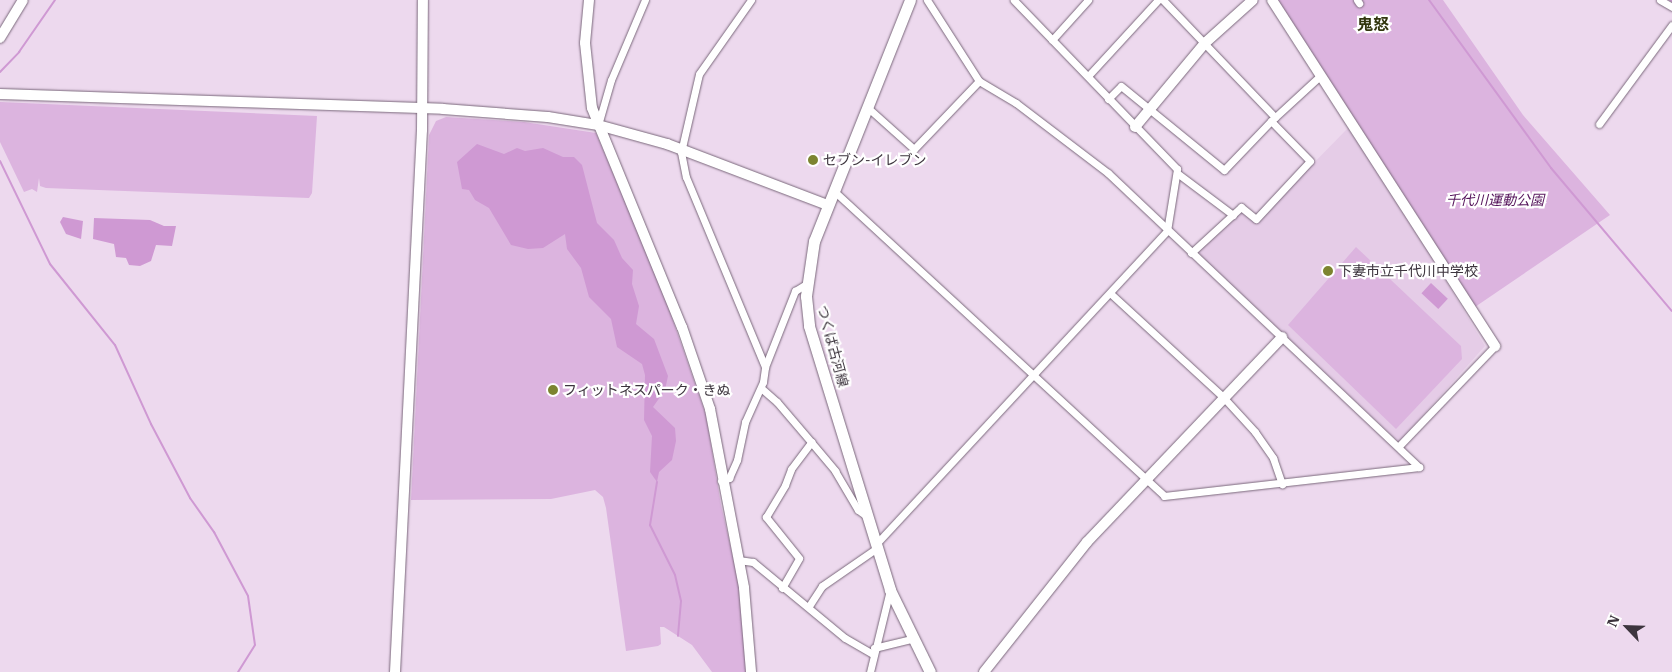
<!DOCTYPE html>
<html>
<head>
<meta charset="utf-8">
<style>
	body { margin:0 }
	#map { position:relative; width:1672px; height:672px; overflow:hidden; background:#edd9ee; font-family:"IBM Plex Serif","Noto Sans JP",serif }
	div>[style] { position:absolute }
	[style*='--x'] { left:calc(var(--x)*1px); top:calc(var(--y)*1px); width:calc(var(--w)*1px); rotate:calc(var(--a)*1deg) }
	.built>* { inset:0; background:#e5cce7 }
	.green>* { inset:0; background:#dcb4df }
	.water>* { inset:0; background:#cf99d3; transform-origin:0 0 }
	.stream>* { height:2px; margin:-1px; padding:0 1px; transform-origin:1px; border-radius:1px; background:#cf99d3 }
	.roads { filter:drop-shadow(0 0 1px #7a687b) drop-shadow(0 0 1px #7a687b) }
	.street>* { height:7px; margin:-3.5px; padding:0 3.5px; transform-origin:3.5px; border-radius:3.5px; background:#fff }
	.secondary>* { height:10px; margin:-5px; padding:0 5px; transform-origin:5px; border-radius:5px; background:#fff }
	.primary>* { height:11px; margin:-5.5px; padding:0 5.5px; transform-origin:5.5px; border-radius:5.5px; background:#fff }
	.dots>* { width:14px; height:14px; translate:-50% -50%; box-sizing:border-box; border:2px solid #fff; border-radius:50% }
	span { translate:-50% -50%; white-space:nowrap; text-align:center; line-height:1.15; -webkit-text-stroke:4.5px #fff; paint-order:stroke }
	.poi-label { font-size:14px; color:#3d353e }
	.left { translate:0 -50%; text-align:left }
	.park-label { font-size:14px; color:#55145b; font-style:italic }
	.street-label { font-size:14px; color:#3d353e }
	.quarter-label { font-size:16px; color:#32360e; font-weight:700 }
	.north { position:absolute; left:1602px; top:602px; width:50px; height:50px; -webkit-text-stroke:4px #fff; paint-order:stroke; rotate:294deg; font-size:14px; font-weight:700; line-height:20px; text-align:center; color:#3d353e }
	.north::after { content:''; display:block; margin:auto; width:18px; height:22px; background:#3d353e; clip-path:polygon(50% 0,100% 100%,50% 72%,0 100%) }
</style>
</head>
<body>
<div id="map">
	<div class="built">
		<div style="clip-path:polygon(1348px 128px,1410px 221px,1485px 346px,1399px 442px,1199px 256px,1199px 251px,1242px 210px,1256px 222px)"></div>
	</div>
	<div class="green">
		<div style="clip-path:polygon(1272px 0,1443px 0,1523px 115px,1610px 215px,1472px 309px)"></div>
		<div style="clip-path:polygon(0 102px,317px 116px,312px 193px,309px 198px,46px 188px,40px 186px,39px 178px,37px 192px,32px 189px,24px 192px,0 142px)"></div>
		<div style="clip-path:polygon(446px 117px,524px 122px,596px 133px,662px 289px,706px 415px,721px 505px,741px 592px,747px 672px,712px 672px,692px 645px,664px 627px,660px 627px,661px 644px,658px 646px,626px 651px,606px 508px,603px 497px,595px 490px,551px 499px,411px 500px,429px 135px,436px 121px)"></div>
		<div style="clip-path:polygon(1356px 247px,1461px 346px,1462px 359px,1396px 429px,1288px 325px)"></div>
	</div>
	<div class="water">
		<div style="clip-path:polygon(477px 144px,504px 154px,517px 148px,525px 151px,543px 148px,563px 157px,574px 157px,582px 165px,597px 223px,614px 240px,622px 258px,633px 270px,632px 284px,639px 306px,636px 324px,654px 339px,668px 376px,665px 390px,653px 407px,675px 428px,676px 441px,672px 460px,659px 472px,657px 482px,650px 472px,652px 436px,644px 420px,645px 375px,642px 364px,617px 347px,611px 319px,589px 297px,581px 268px,567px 249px,565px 234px,543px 248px,528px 249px,511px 245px,489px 208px,475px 200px,469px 190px,462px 189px,457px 162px)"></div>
		<div style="clip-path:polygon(63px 217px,83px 221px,81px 239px,66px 234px,60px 222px)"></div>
		<div style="clip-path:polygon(94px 218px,150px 220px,164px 226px,176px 226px,172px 246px,156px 245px,151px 261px,140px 266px,129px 265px,126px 258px,116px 257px,114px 244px,93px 239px)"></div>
		<div style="left:1431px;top:283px;width:23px;height:14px;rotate:43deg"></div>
	</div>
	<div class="stream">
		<div style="--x:1429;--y:0;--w:208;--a:54"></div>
		<div style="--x:1551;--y:168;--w:187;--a:49.8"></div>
		<div style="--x:1670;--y:0;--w:2;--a:27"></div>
		<div style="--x:0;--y:72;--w:28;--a:-46"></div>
		<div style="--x:19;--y:52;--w:63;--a:-55.3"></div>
		<div style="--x:0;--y:161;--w:114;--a:64.1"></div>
		<div style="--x:50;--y:264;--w:104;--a:51.3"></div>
		<div style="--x:115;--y:345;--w:87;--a:65.5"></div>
		<div style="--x:151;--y:424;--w:84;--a:62.2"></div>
		<div style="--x:190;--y:498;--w:42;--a:54.8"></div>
		<div style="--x:214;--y:532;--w:72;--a:62"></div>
		<div style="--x:248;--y:596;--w:49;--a:81.9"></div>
		<div style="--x:255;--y:645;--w:32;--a:122"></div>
		<div style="--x:657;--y:482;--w:44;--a:99.2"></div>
		<div style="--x:650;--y:525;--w:56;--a:63.4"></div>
		<div style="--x:675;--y:575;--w:27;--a:77"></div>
		<div style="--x:681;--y:601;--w:35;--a:95"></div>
	</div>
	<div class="roads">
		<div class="street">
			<div style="--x:751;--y:0;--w:90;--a:125.1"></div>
			<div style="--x:699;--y:74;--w:80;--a:103"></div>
			<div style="--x:681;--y:152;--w:25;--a:79"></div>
			<div style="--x:686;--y:177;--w:206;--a:67.4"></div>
			<div style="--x:927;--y:0;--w:96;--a:57.3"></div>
			<div style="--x:979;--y:81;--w:43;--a:30.7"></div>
			<div style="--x:1016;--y:103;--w:116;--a:37.3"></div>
			<div style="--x:1108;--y:173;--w:428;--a:43.4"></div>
			<div style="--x:1163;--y:0;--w:162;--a:46.3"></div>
			<div style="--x:1357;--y:0;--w:4;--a:56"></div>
			<div style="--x:1660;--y:0;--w:14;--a:30"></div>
			<div style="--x:1052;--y:40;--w:54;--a:-48"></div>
			<div style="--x:1089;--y:75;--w:102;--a:-47.4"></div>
			<div style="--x:1108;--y:99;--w:18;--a:-45"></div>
			<div style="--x:1121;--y:86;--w:133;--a:39.2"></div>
			<div style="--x:1224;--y:170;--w:68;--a:-46.2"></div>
			<div style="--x:867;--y:107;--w:63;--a:41.8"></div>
			<div style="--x:914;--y:149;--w:94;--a:-46.3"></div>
			<div style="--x:1599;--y:124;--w:123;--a:-53.6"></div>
			<div style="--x:598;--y:125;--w:47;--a:-73.9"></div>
			<div style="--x:611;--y:80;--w:87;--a:-67"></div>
			<div style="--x:1177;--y:173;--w:70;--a:36.9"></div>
			<div style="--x:834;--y:191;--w:449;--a:42.7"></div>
			<div style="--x:1164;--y:496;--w:257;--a:-6.5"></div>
			<div style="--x:1191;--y:253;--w:68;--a:-42.6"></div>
			<div style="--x:1241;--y:207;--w:19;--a:39"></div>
			<div style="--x:1256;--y:219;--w:79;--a:-47"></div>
			<div style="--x:1310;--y:161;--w:56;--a:-134.3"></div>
			<div style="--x:1271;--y:121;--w:67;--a:-42.6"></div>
			<div style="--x:1110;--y:293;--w:155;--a:42.6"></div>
			<div style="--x:1224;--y:398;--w:46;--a:47.6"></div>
			<div style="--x:1255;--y:432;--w:32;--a:55"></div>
			<div style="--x:1273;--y:458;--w:28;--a:71"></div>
			<div style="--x:761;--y:388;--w:21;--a:41"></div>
			<div style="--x:777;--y:402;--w:52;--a:49.6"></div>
			<div style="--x:811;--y:442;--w:38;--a:50"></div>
			<div style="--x:835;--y:471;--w:45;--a:59.5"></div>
			<div style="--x:858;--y:510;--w:12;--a:35"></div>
			<div style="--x:1399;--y:446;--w:139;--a:-46.2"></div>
			<div style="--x:721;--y:481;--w:9;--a:-21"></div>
			<div style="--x:729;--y:478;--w:20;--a:-66"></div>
			<div style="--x:737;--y:460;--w:39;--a:-78"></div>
			<div style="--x:745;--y:422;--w:44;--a:-65.8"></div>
			<div style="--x:763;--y:382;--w:15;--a:-82"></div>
			<div style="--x:765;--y:367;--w:82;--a:-68.5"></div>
			<div style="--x:795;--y:291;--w:13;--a:-32"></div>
			<div style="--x:876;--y:544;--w:427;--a:-47.1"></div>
			<div style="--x:1167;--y:231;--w:63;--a:-80.8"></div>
			<div style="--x:1177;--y:169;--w:235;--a:-134"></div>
			<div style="--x:738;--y:560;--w:15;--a:8"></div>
			<div style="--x:753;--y:562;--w:119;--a:39.6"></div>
			<div style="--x:845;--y:638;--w:32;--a:30"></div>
			<div style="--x:782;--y:588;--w:34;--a:-60"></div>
			<div style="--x:799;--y:558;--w:53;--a:-128.8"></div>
			<div style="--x:766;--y:517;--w:37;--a:-59"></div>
			<div style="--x:785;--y:485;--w:17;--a:-69"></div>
			<div style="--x:791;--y:469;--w:34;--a:-53"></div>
			<div style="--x:809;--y:606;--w:24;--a:-57"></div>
			<div style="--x:822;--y:586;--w:67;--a:-34.6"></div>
			<div style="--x:874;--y:648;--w:42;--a:-13.7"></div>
			<div style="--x:870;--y:672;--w:84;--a:-76.3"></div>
		</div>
		<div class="secondary">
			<div style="--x:589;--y:0;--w:43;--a:95.3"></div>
			<div style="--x:585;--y:43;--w:65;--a:83.9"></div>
			<div style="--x:592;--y:108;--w:237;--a:67.7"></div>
			<div style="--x:682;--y:327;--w:87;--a:71.1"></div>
			<div style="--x:710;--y:409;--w:182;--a:79.2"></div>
			<div style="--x:744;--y:588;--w:84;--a:85.2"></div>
			<div style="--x:1272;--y:0;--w:412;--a:57.2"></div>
			<div style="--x:0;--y:38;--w:44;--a:-58.8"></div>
			<div style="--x:0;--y:94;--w:443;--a:1.9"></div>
			<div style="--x:443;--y:109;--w:105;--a:4.4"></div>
			<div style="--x:548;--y:117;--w:51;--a:9.1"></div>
			<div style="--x:598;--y:125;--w:72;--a:15.4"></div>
			<div style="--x:667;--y:144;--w:172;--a:20.8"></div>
			<div style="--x:1135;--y:127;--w:109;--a:-50.2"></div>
			<div style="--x:1205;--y:43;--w:64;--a:-41.9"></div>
			<div style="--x:395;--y:672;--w:543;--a:-87.15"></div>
			<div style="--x:422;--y:130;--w:130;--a:-89.6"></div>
			<div style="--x:984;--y:672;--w:166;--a:-51.6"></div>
			<div style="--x:1087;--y:542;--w:283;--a:-46.4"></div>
		</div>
		<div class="primary">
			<div style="--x:910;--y:0;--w:259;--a:111.7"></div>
			<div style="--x:814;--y:241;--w:56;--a:98.3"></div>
			<div style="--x:806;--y:296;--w:30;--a:84"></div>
			<div style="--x:809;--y:326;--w:276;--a:72.9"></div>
			<div style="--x:890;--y:590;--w:91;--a:64"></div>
		</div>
	</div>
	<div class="dots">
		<div style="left:813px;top:160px;background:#7c8430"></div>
		<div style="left:1328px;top:271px;background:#7c8430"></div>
		<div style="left:553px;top:390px;background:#7c8430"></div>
	</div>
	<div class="poi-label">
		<span class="left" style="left:823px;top:160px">セブン-イレブン</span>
		<span class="left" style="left:1338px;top:271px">下妻市立千代川中学校</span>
		<span class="left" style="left:563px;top:390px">フィットネスパーク・きぬ</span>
	</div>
	<div class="park-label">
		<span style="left:1495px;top:200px">千代川運動公園</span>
	</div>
	<div class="street-label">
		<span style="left:833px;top:346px;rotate:75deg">つくば古河線</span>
	</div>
	<div class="quarter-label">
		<span style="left:1373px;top:24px">鬼怒</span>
	</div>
	<div class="north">N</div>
</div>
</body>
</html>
